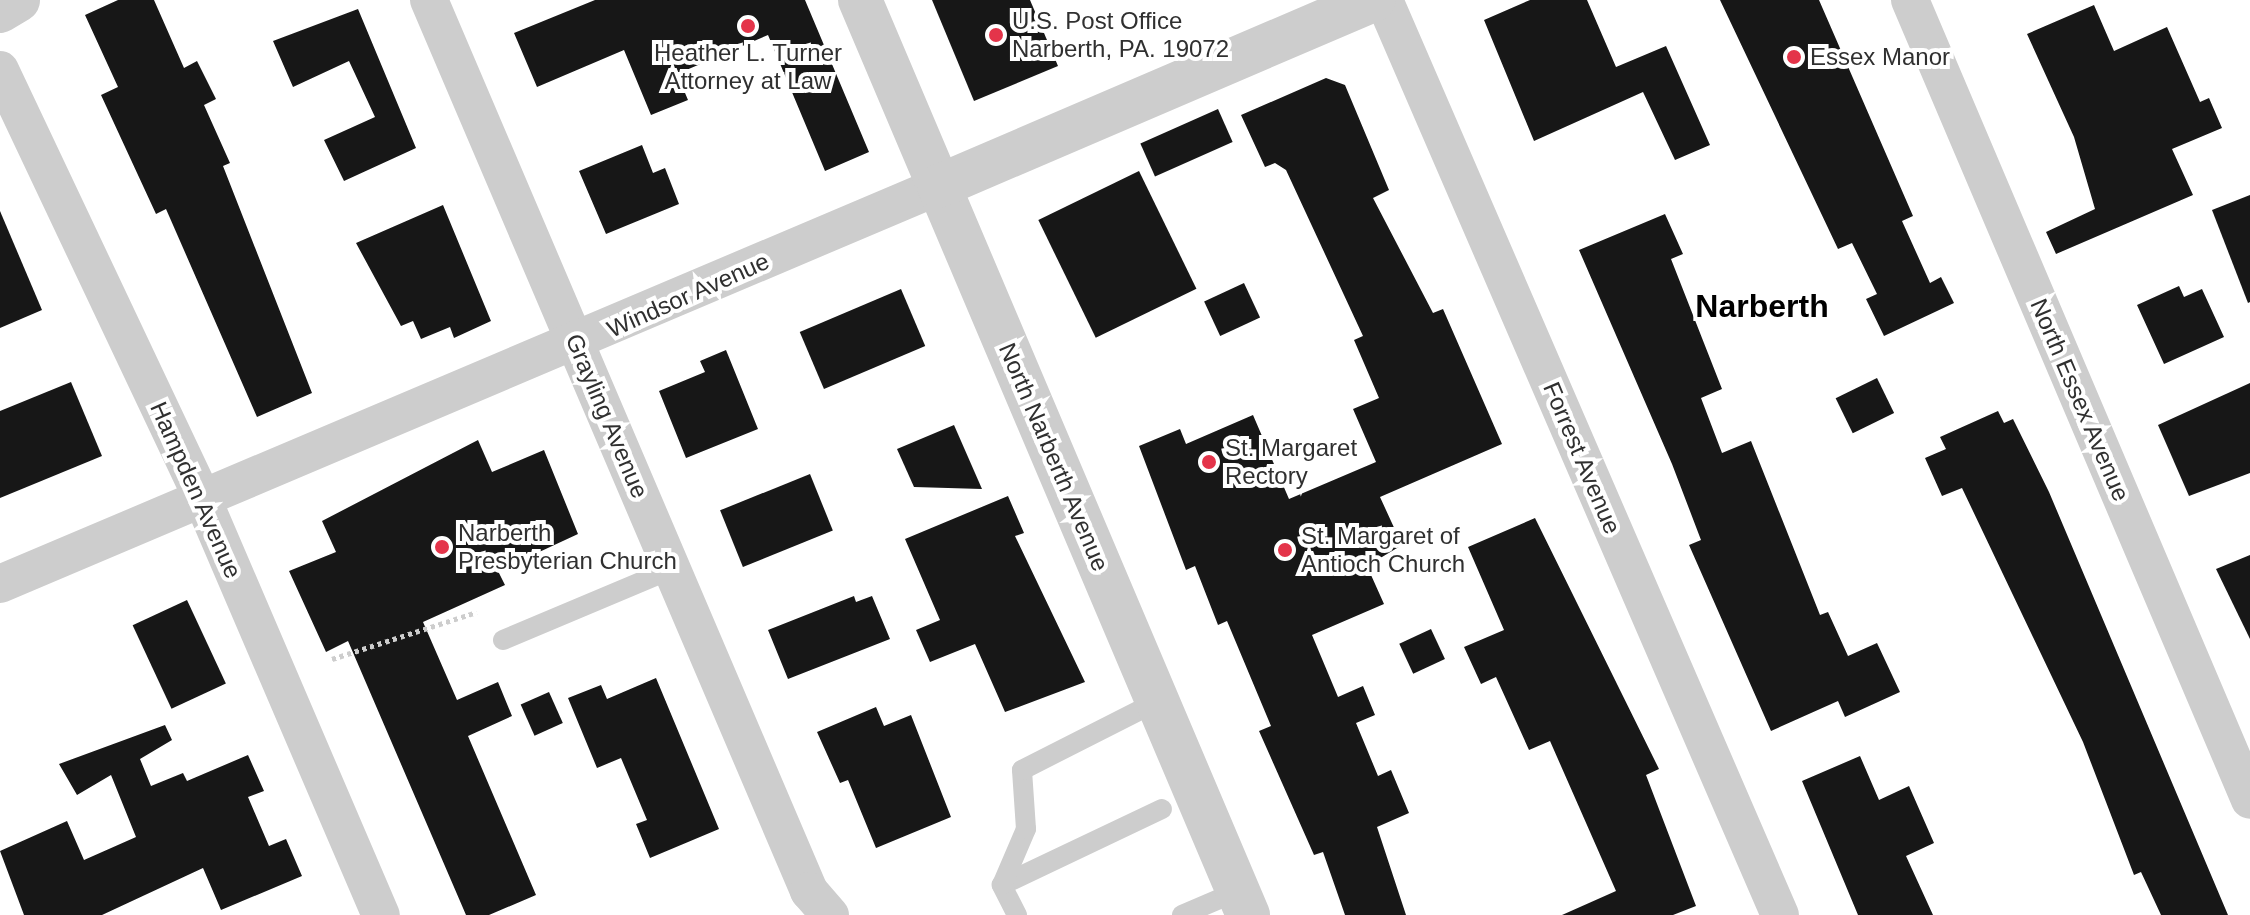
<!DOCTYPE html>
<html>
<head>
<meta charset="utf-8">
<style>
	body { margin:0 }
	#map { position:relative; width:2250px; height:915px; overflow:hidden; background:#fff; font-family:Arial,sans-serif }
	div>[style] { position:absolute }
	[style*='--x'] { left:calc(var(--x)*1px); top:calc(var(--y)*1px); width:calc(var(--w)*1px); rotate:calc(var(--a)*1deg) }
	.building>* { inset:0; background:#171717; transform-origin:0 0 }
	.path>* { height:5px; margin-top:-2.5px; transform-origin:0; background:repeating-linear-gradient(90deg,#cdcdcd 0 4px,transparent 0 8px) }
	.service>* { height:20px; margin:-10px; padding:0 10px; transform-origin:10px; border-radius:10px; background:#cdcdcd }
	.minor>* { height:38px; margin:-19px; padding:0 19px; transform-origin:19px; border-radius:19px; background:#cdcdcd }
	.tertiary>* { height:44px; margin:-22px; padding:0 22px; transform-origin:22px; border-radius:22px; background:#cdcdcd }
	.dots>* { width:22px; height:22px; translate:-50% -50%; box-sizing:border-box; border:4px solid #fff; border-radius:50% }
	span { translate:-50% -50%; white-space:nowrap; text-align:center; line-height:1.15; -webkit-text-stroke:8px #fff; paint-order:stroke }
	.poi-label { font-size:24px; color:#303030 }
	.left { translate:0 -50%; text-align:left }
	.street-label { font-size:24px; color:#303030 }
	.district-label { font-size:32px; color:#000; font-weight:700 }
</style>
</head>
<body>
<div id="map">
	<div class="building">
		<div style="clip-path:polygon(118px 0,154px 0,184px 68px,197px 61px,216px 99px,204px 105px,230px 163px,223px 166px,312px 393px,257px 417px,166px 209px,156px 214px,101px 95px,118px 87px,85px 15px)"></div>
		<div style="clip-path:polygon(595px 0,805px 0,869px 152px,825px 171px,768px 35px,677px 74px,688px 100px,651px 115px,624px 50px,537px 87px,514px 33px)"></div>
		<div style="clip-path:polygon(932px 0,1030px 0,1058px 66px,974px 101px)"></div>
		<div style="clip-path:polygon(1530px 0,1587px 0,1616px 67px,1666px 46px,1710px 145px,1675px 160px,1643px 92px,1534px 141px,1484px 20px)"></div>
		<div style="clip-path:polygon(1720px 0,1819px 0,1913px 216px,1902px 221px,1930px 283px,1941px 277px,1954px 303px,1884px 336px,1866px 299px,1877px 294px,1852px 243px,1838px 249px)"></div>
		<div style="clip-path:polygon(2094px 5px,2114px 51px,2167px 27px,2200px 102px,2209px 98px,2222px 128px,2172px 149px,2193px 195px,2056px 254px,2046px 232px,2095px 209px,2074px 137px,2027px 34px)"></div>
		<div style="clip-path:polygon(358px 9px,416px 148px,344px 181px,324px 140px,375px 117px,349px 61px,293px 87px,273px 41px)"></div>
		<div style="clip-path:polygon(1326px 78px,1345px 85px,1389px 190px,1373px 198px,1433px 313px,1443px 309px,1502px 444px,1380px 497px,1402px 545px,1367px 566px,1384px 604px,1312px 635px,1338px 697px,1363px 686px,1375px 715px,1356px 723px,1378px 776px,1391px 770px,1409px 813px,1377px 827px,1406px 915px,1345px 915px,1323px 852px,1314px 855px,1259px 731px,1271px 726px,1227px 621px,1218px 625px,1195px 566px,1186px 570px,1139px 446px,1180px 429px,1186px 444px,1253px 415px,1289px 499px,1376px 462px,1353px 409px,1379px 398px,1354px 340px,1363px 336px,1286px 170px,1275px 163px,1265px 167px,1241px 115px)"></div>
		<div style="left:1218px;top:109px;width:36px;height:85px;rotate:66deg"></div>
		<div style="clip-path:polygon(642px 145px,653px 173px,665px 168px,679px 204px,606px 234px,579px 171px)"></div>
		<div style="left:1139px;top:171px;width:131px;height:112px;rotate:64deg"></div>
		<div style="clip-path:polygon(2250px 195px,2250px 302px,2248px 303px,2212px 210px)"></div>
		<div style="clip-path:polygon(443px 205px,491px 321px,454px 338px,450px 327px,421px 339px,413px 321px,401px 326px,356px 243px)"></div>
		<div style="clip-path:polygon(0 211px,42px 310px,0 328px)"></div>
		<div style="clip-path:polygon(1665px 214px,1683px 254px,1671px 259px,1722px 389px,1701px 398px,1722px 453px,1751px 441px,1820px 615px,1828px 612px,1848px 656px,1877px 643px,1900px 692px,1845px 717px,1838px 701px,1771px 731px,1689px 545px,1701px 540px,1672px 464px,1579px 250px)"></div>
		<div style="left:1244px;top:283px;width:38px;height:44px;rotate:65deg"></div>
		<div style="clip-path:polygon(2179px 286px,2184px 297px,2202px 289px,2224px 337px,2164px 364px,2137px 305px)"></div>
		<div style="left:901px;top:289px;width:62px;height:110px;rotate:67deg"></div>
		<div style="clip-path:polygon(726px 350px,758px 429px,686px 458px,659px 391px,705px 372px,700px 361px)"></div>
		<div style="left:1877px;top:378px;width:39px;height:46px;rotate:64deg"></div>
		<div style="clip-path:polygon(71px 382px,102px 456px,0 498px,0 411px)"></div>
		<div style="clip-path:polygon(2250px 383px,2250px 473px,2189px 496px,2158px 425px)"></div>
		<div style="clip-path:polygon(1998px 411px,2004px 423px,2013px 419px,2049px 492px,2228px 915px,2161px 915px,2141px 872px,2134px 875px,2083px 742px,1962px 488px,1942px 496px,1925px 458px,1946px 449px,1940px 437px)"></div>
		<div style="clip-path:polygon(954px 425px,982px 489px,914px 487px,897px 449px)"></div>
		<div style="clip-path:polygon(478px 440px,492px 472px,544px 450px,578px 534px,498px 571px,505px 585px,423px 622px,457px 700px,498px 682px,512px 716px,468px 736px,536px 895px,489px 915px,466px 915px,348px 641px,326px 652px,289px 571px,336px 552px,322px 521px)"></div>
		<div style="left:810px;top:474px;width:61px;height:97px;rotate:68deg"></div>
		<div style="clip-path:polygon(1008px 496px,1024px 533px,1015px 536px,1085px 682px,1005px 712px,975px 644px,930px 662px,916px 630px,940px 620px,905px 539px)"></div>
		<div style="clip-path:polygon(1535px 518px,1659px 769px,1646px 775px,1696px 906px,1673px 915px,1562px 915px,1616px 891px,1550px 741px,1529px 750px,1496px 677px,1481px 684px,1464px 647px,1504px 630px,1468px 547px)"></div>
		<div style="clip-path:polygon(2250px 555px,2250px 639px,2216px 569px)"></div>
		<div style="clip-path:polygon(854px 596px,856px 602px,872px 596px,890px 639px,788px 679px,768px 630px)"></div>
		<div style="left:187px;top:600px;width:92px;height:60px;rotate:65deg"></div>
		<div style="left:1431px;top:629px;width:33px;height:35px;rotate:65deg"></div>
		<div style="clip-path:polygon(656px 678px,719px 829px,650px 858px,636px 824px,647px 820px,621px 758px,597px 768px,568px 698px,601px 685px,607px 699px)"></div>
		<div style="left:549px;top:692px;width:34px;height:31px;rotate:66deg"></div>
		<div style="clip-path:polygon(876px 707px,884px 726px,911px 715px,951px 817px,876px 848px,848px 780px,840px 783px,817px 732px)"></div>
		<div style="clip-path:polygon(165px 725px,172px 740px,140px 759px,151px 786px,183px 773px,187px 781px,248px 755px,264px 791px,248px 797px,269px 846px,286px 839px,302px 876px,221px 910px,203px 868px,102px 915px,24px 915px,0 851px,67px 821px,84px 860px,136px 837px,111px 775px,77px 795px,59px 764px)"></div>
		<div style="clip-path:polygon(1860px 756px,1879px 800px,1909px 786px,1934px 843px,1906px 856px,1933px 915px,1858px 915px,1802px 781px)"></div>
	</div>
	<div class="path">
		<div style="--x:332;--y:659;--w:152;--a:-18"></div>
	</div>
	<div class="service">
		<div style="--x:503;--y:640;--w:183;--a:-22.8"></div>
		<div style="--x:1002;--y:885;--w:177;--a:-25.4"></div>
		<div style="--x:1017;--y:915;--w:34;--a:-117"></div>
		<div style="--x:1002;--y:885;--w:61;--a:-66.8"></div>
		<div style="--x:1026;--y:829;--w:59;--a:-93.9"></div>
		<div style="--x:1022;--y:770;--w:153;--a:-26.9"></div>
		<div style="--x:1182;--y:915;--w:61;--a:-23.2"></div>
	</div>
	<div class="minor">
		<div style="--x:429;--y:0;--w:969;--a:66.9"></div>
		<div style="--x:809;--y:891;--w:32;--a:49"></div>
		<div style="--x:1384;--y:0;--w:997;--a:66.6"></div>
		<div style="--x:1910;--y:0;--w:869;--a:66.97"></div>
		<div style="--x:0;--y:70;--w:473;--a:64.7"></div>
		<div style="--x:202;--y:498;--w:454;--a:66.8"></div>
		<div style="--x:0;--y:584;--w:1020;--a:-22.97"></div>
	</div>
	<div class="tertiary">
		<div style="--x:860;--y:0;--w:994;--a:67.02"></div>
		<div style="--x:0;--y:11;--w:21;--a:-31"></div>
		<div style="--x:939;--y:186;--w:473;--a:-23.2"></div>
	</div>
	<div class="dots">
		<div style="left:748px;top:26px;background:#e4344a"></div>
		<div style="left:996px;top:35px;background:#e4344a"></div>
		<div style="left:1794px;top:57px;background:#e4344a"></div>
		<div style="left:1209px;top:462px;background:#e4344a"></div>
		<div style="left:442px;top:547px;background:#e4344a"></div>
		<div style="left:1285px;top:550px;background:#e4344a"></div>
	</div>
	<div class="poi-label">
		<span class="left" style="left:1012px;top:35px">U.S. Post Office<br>Narberth, PA. 19072</span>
		<span style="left:748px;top:67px">Heather L. Turner<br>Attorney at Law</span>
		<span class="left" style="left:1810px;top:57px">Essex Manor</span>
		<span class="left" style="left:1225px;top:462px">St. Margaret<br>Rectory</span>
		<span class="left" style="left:458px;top:547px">Narberth<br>Presbyterian Church</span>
		<span class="left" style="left:1301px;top:550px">St. Margaret of<br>Antioch Church</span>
	</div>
	<div class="street-label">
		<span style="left:688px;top:295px;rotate:-24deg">Windsor Avenue</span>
		<span style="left:2080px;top:400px;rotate:67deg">North Essex Avenue</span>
		<span style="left:607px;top:416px;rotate:67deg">Grayling Avenue</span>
		<span style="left:1054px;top:457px;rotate:67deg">North Narberth Avenue</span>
		<span style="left:1582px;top:458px;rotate:67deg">Forrest Avenue</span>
		<span style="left:196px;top:490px;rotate:66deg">Hampden Avenue</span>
	</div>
	<div class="district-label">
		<span style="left:1762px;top:306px">Narberth</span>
	</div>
</div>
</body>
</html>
